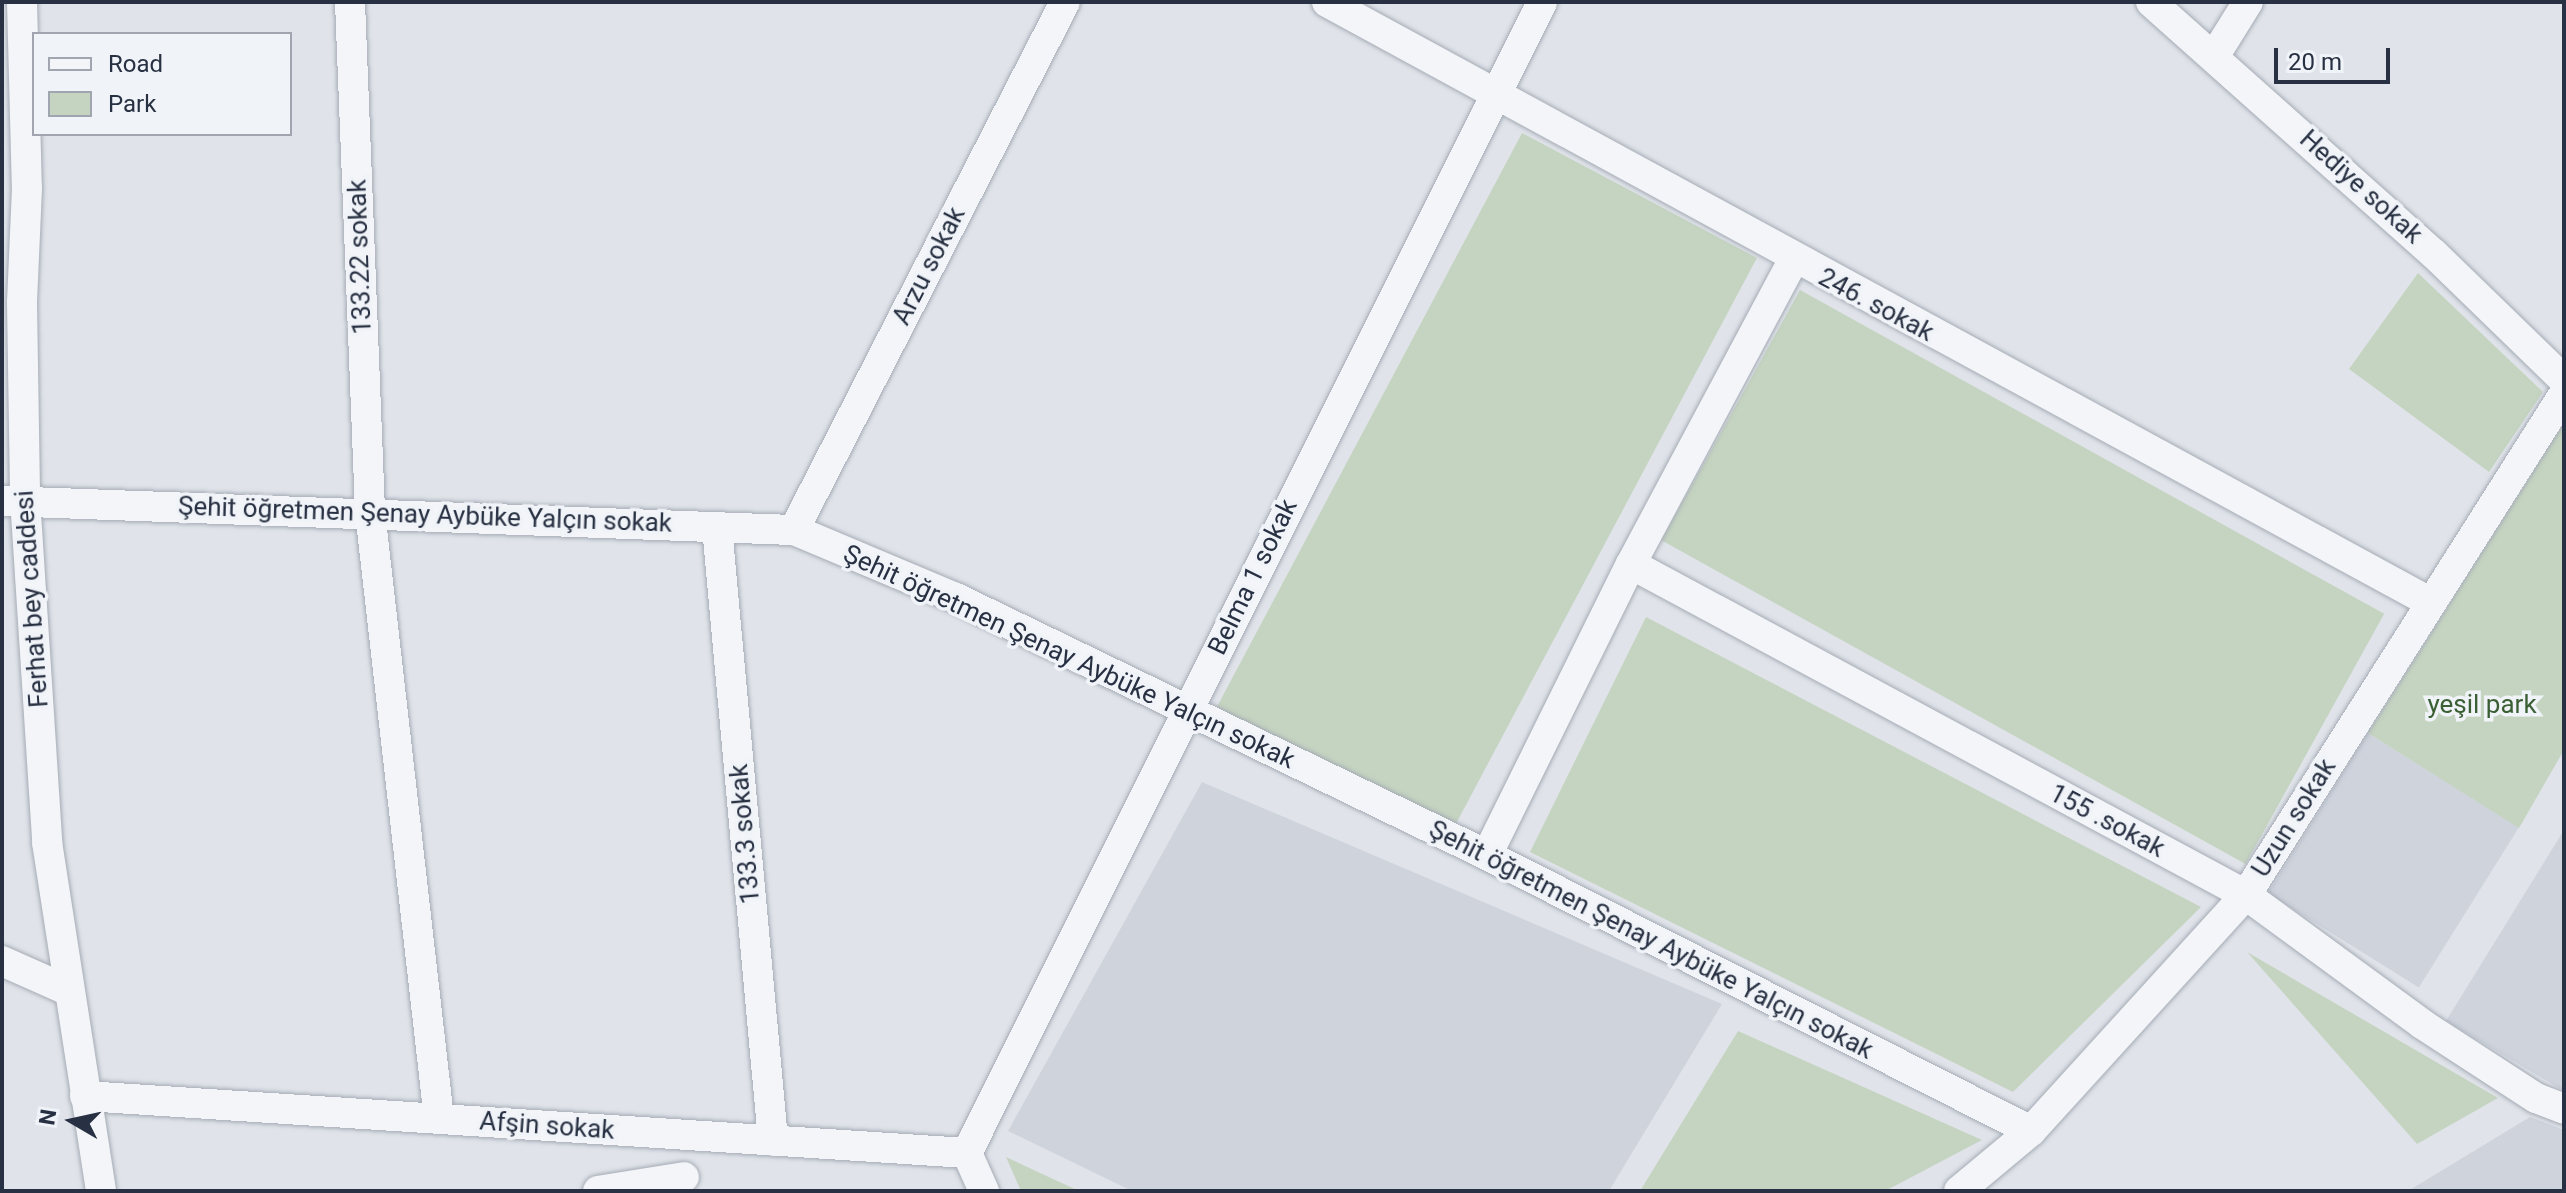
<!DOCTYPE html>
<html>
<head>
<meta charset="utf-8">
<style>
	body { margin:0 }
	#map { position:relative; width:2566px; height:1193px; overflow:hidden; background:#e0e4ea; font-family:Roboto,sans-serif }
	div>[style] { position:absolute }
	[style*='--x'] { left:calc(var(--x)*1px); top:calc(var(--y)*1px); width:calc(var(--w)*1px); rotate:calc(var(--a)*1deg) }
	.built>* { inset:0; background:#ced3dc; transform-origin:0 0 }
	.green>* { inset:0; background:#c5d4c1; transform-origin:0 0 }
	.roads { filter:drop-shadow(0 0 2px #a5abb5) drop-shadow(0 0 2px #a5abb5) }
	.minor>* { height:30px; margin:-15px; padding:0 15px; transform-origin:15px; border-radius:15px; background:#f3f5f8 }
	span { translate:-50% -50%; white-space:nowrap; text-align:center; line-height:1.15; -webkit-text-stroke:7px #f0f3f7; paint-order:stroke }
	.street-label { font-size:26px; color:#283143 }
	.park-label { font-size:26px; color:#3b5f34 }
	.frame { position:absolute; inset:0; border:4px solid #283143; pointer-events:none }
	.legend { position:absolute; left:32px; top:32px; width:260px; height:104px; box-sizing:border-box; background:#f0f3f7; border:2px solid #a0a5af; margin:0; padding:10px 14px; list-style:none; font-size:24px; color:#283143 }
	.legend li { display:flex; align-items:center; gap:16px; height:40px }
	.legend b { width:40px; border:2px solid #a0a5af }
	.north { position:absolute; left:32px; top:1081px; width:80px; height:80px; -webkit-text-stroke:6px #f0f3f7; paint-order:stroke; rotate:279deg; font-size:22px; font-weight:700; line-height:32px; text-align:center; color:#283143 }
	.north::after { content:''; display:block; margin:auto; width:28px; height:36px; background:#283143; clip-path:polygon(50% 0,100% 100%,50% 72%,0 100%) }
	.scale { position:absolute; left:2274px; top:48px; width:116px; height:36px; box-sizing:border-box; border:4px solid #283143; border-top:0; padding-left:10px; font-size:24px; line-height:28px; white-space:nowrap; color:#283143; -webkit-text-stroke:6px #f0f3f7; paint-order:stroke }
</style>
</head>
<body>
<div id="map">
	<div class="built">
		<div style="left:2368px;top:733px;width:178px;height:189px;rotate:32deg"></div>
		<div style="clip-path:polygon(1202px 782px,1722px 1004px,1609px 1191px,1132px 1191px,1008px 1131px)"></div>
		<div style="clip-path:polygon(2564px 830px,2564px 1091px,2446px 1021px)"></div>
		<div style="clip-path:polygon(2530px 1117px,2564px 1130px,2564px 1191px,2408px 1191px)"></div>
	</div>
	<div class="green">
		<div style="left:1522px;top:133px;width:266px;height:650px;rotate:28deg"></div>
		<div style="clip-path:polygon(2418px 273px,2543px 392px,2489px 472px,2349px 369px)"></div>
		<div style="left:1800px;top:290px;width:668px;height:286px;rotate:29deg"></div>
		<div style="clip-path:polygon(2564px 423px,2564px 750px,2519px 828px,2368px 733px)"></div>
		<div style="clip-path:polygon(1646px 617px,2201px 907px,2013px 1092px,1530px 852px)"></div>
		<div style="clip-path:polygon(2247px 952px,2498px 1098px,2417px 1144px)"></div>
		<div style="clip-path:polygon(1738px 1031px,1982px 1140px,1885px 1191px,1640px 1191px)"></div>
		<div style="clip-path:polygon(1006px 1157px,1079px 1191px,1021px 1191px)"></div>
	</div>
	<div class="roads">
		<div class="minor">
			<div style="--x:22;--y:2;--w:186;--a:88.5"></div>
			<div style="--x:27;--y:188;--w:114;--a:92.5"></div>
			<div style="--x:22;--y:302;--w:196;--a:89.1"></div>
			<div style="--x:25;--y:498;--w:345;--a:86.3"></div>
			<div style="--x:47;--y:842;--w:353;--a:81.2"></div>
			<div style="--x:350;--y:2;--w:510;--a:87.75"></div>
			<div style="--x:370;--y:512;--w:611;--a:83.51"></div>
			<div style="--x:1327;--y:2;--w:1253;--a:28.55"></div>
			<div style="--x:2151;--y:2;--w:379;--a:41.7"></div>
			<div style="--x:2434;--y:254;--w:181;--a:44.1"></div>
			<div style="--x:2215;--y:55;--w:62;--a:-58.1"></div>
			<div style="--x:2;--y:501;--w:793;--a:2.1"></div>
			<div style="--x:794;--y:530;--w:176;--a:22.8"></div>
			<div style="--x:956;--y:598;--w:590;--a:25.83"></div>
			<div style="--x:1487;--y:855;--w:610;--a:26.9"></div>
			<div style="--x:717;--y:527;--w:616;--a:84.78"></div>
			<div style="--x:794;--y:530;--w:593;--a:-62.83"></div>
			<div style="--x:1631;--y:564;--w:698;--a:28.29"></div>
			<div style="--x:2246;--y:895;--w:218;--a:36.2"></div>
			<div style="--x:2422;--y:1024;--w:136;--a:33"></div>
			<div style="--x:2536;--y:1098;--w:30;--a:21"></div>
			<div style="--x:1487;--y:855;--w:325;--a:-63.7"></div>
			<div style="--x:1631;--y:564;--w:344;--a:-61.9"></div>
			<div style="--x:2;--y:961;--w:71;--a:24"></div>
			<div style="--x:85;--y:1096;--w:884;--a:3.7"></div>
			<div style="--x:967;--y:1153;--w:42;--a:65.9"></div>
			<div style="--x:967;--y:1153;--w:1287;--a:-63.45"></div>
			<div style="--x:598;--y:1191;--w:87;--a:-9.2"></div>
			<div style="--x:1959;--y:1191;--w:94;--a:-39.8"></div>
			<div style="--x:2031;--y:1131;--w:319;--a:-47.7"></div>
			<div style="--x:2246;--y:895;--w:593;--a:-57.6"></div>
		</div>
	</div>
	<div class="street-label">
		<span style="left:2361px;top:187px;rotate:42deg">Hediye sokak</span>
		<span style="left:360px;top:257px;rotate:-92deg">133.22 sokak</span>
		<span style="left:929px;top:266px;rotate:-63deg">Arzu sokak</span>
		<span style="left:1876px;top:305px;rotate:28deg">246. sokak</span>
		<span style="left:425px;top:515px;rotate:2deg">Şehit öğretmen Şenay Aybüke Yalçın sokak</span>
		<span style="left:1253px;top:577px;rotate:-64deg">Belma 1 sokak</span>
		<span style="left:32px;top:599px;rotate:-94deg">Ferhat bey caddesi</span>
		<span style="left:1069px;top:657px;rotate:25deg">Şehit öğretmen Şenay Aybüke Yalçın sokak</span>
		<span style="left:2294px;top:818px;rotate:-58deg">Uzun sokak</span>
		<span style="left:2107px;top:821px;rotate:28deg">155 .sokak</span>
		<span style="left:745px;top:834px;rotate:-95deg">133.3 sokak</span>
		<span style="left:1651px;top:940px;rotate:27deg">Şehit öğretmen Şenay Aybüke Yalçın sokak</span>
		<span style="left:547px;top:1126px;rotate:4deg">Afşin sokak</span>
	</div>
	<div class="park-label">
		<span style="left:2482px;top:705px">yeşil park</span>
	</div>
	<div class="frame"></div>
	<ul class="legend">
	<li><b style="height:10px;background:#f3f5f8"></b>Road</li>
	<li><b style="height:22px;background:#c5d4c1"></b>Park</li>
	</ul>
	<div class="north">N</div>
	<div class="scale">20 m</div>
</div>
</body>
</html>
